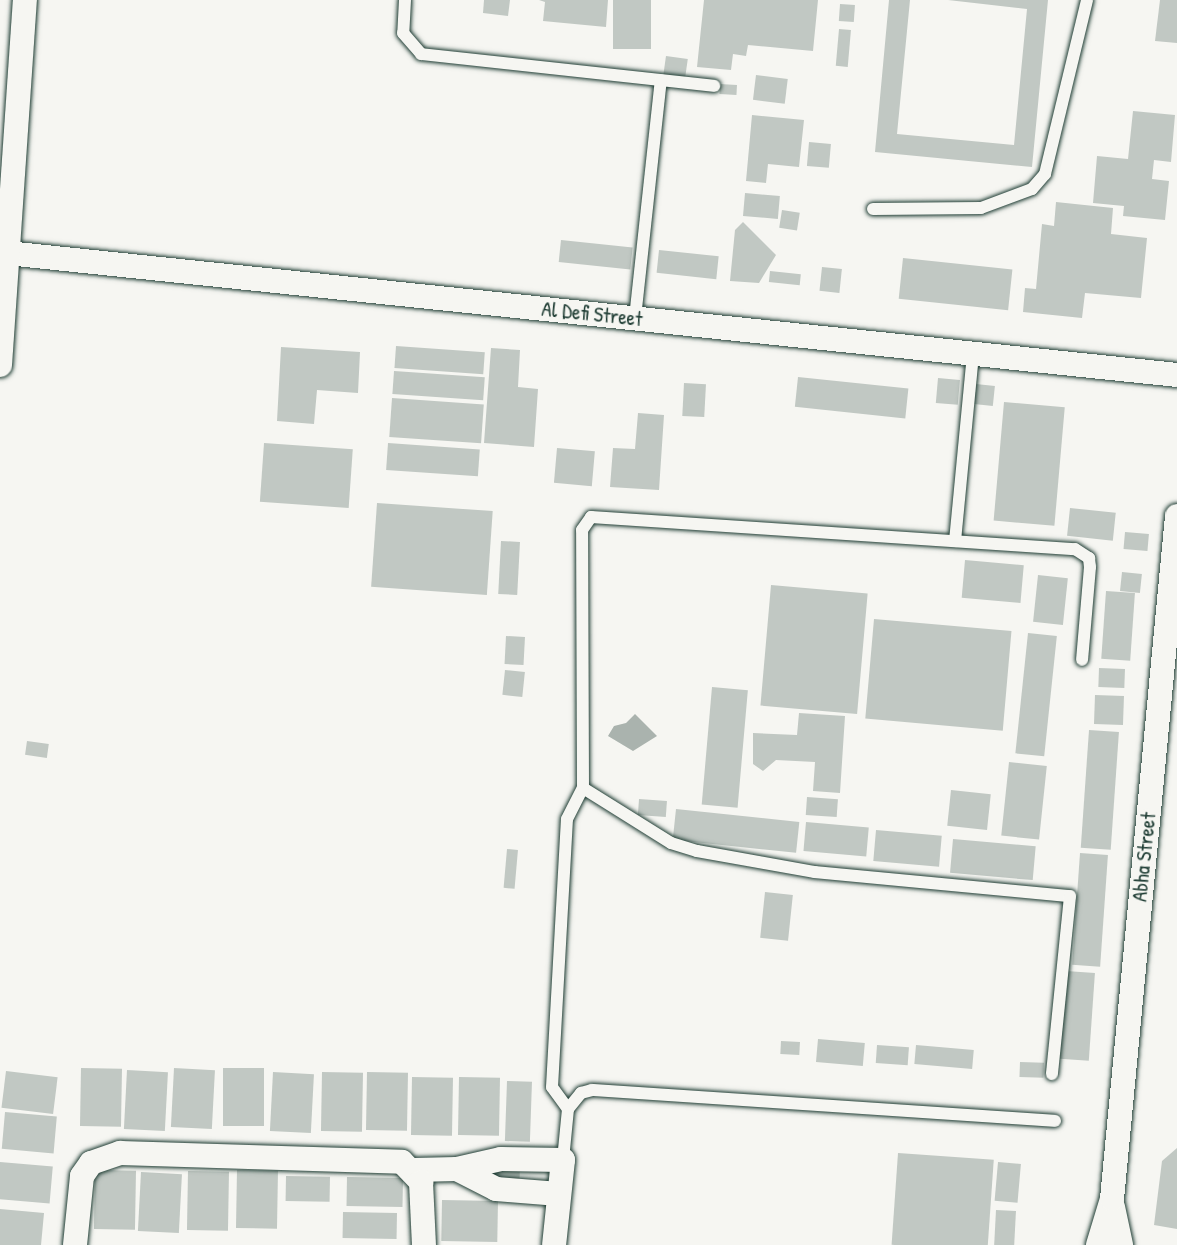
<!DOCTYPE html>
<html>
<head>
<meta charset="utf-8">
<style>
	body { margin:0 }
	#map { position:relative; width:1177px; height:1245px; overflow:hidden; background:#f6f6f2; font-family:"Patrick Hand",sans-serif }
	div>[style] { position:absolute }
	[style*='--x'] { left:calc(var(--x)*1px); top:calc(var(--y)*1px); width:calc(var(--w)*1px); rotate:calc(var(--a)*1deg) }
	.water>* { inset:0; background:#aab3ae }
	.building>* { inset:0; background:#c1c8c3; transform-origin:0 0 }
	.roads { filter:drop-shadow(0 0 2px #1f3d34) drop-shadow(0 0 2px #1f3d34) }
	.service>* { height:12px; margin:-6px; padding:0 6px; transform-origin:6px; border-radius:6px; background:#f6f6f2 }
	.minor>* { height:24px; margin:-12px; padding:0 12px; transform-origin:12px; border-radius:12px; background:#f6f6f2 }
	span { translate:-50% -50%; white-space:nowrap; text-align:center; line-height:1.15; -webkit-text-stroke:5px #f6f6f2; paint-order:stroke }
	.street-label { font-size:21px; color:#1f3d34 }
</style>
</head>
<body>
<div id="map">
	<div class="water">
		<div style="clip-path:polygon(635px 714px,657px 736px,633px 751px,608px 736px,614px 726px,626px 723px)"></div>
	</div>
	<div class="building">
		<div style="clip-path:polygon(484px 0,510px 0,508px 16px,483px 13px)"></div>
		<div style="clip-path:polygon(539px 0,608px 0,606px 27px,543px 21px,545px 2px)"></div>
		<div style="left:613px;top:0;width:38px;height:49px"></div>
		<div style="clip-path:polygon(704px 0,818px 0,813px 51px,748px 45px,746px 56px,733px 54px,731px 70px,697px 67px)"></div>
		<div style="clip-path:polygon(889px 0,910px 0,897px 134px,1014px 145px,1027px 9px,948px 0,1048px 0,1032px 167px,875px 152px)"></div>
		<div style="clip-path:polygon(1160px 0,1177px 0,1177px 43px,1155px 41px)"></div>
		<div style="left:840px;top:4px;width:15px;height:17px;rotate:4deg"></div>
		<div style="left:839px;top:29px;width:12px;height:37px;rotate:5deg"></div>
		<div style="left:666px;top:56px;width:22px;height:20px;rotate:8deg"></div>
		<div style="left:756px;top:75px;width:32px;height:25px;rotate:7deg"></div>
		<div style="left:720px;top:84px;width:17px;height:10px;rotate:3deg"></div>
		<div style="clip-path:polygon(1133px 111px,1175px 115px,1171px 162px,1154px 160px,1152px 179px,1169px 181px,1165px 220px,1123px 216px,1124px 206px,1093px 203px,1097px 156px,1128px 159px)"></div>
		<div style="clip-path:polygon(752px 115px,804px 120px,799px 167px,768px 164px,766px 183px,746px 181px)"></div>
		<div style="left:809px;top:142px;width:22px;height:24px;rotate:5deg"></div>
		<div style="left:745px;top:193px;width:35px;height:23px;rotate:5deg"></div>
		<div style="clip-path:polygon(1056px 202px,1113px 208px,1111px 234px,1147px 238px,1141px 298px,1085px 293px,1082px 318px,1023px 312px,1025px 288px,1036px 289px,1042px 224px,1054px 226px)"></div>
		<div style="left:782px;top:210px;width:18px;height:18px;rotate:9deg"></div>
		<div style="clip-path:polygon(743px 222px,776px 255px,759px 283px,730px 281px,735px 230px)"></div>
		<div style="left:561px;top:240px;width:72px;height:22px;rotate:6deg"></div>
		<div style="left:659px;top:250px;width:60px;height:23px;rotate:6deg"></div>
		<div style="left:903px;top:258px;width:110px;height:41px;rotate:6deg"></div>
		<div style="left:822px;top:267px;width:20px;height:24px;rotate:6deg"></div>
		<div style="left:770px;top:271px;width:31px;height:11px;rotate:6deg"></div>
		<div style="left:396px;top:346px;width:89px;height:22px;rotate:4deg"></div>
		<div style="clip-path:polygon(281px 347px,360px 352px,358px 393px,317px 390px,314px 424px,277px 421px)"></div>
		<div style="clip-path:polygon(491px 348px,520px 350px,518px 387px,538px 389px,534px 447px,484px 443px)"></div>
		<div style="left:394px;top:371px;width:91px;height:23px;rotate:4deg"></div>
		<div style="left:798px;top:377px;width:111px;height:30px;rotate:6deg"></div>
		<div style="left:938px;top:378px;width:22px;height:25px;rotate:5deg"></div>
		<div style="left:684px;top:383px;width:22px;height:33px;rotate:3deg"></div>
		<div style="left:976px;top:384px;width:19px;height:20px;rotate:6deg"></div>
		<div style="left:392px;top:398px;width:92px;height:39px;rotate:4deg"></div>
		<div style="left:1004px;top:402px;width:61px;height:119px;rotate:5deg"></div>
		<div style="clip-path:polygon(638px 413px,664px 415px,659px 490px,610px 487px,613px 448px,635px 449px)"></div>
		<div style="left:264px;top:443px;width:89px;height:59px;rotate:4deg"></div>
		<div style="left:388px;top:443px;width:92px;height:27px;rotate:4deg"></div>
		<div style="left:557px;top:448px;width:38px;height:35px;rotate:5deg"></div>
		<div style="left:377px;top:503px;width:116px;height:84px;rotate:4deg"></div>
		<div style="left:1070px;top:508px;width:46px;height:28px;rotate:6deg"></div>
		<div style="left:1125px;top:532px;width:24px;height:17px;rotate:5deg"></div>
		<div style="left:501px;top:541px;width:19px;height:53px;rotate:3deg"></div>
		<div style="left:965px;top:560px;width:59px;height:38px;rotate:5deg"></div>
		<div style="left:1122px;top:572px;width:20px;height:19px;rotate:6deg"></div>
		<div style="left:1038px;top:575px;width:30px;height:47px;rotate:6deg"></div>
		<div style="left:771px;top:585px;width:97px;height:121px;rotate:5deg"></div>
		<div style="left:1106px;top:591px;width:29px;height:68px;rotate:4deg"></div>
		<div style="left:874px;top:619px;width:138px;height:100px;rotate:5deg"></div>
		<div style="left:1028px;top:633px;width:29px;height:121px;rotate:6deg"></div>
		<div style="left:506px;top:636px;width:19px;height:28px;rotate:3deg"></div>
		<div style="left:1099px;top:668px;width:26px;height:19px;rotate:2deg"></div>
		<div style="left:505px;top:670px;width:20px;height:25px;rotate:6deg"></div>
		<div style="left:712px;top:687px;width:36px;height:118px;rotate:5deg"></div>
		<div style="left:1095px;top:695px;width:29px;height:29px;rotate:2deg"></div>
		<div style="clip-path:polygon(799px 713px,845px 716px,840px 793px,813px 791px,815px 762px,776px 760px,763px 771px,753px 764px,753px 733px,797px 735px)"></div>
		<div style="left:1089px;top:730px;width:30px;height:118px;rotate:4deg"></div>
		<div style="left:27px;top:741px;width:22px;height:14px;rotate:8deg"></div>
		<div style="left:1009px;top:762px;width:38px;height:74px;rotate:6deg"></div>
		<div style="left:951px;top:790px;width:40px;height:36px;rotate:6deg"></div>
		<div style="left:807px;top:797px;width:31px;height:18px;rotate:4deg"></div>
		<div style="left:639px;top:799px;width:28px;height:16px;rotate:4deg"></div>
		<div style="left:676px;top:809px;width:124px;height:31px;rotate:6deg"></div>
		<div style="left:806px;top:822px;width:63px;height:29px;rotate:5deg"></div>
		<div style="left:876px;top:830px;width:66px;height:31px;rotate:5deg"></div>
		<div style="left:953px;top:839px;width:83px;height:34px;rotate:5deg"></div>
		<div style="left:507px;top:849px;width:11px;height:39px;rotate:5deg"></div>
		<div style="left:1080px;top:853px;width:28px;height:112px;rotate:4deg"></div>
		<div style="left:765px;top:892px;width:28px;height:46px;rotate:6deg"></div>
		<div style="left:1066px;top:971px;width:29px;height:88px;rotate:4deg"></div>
		<div style="left:818px;top:1039px;width:47px;height:23px;rotate:5deg"></div>
		<div style="left:781px;top:1041px;width:19px;height:13px;rotate:3deg"></div>
		<div style="left:877px;top:1045px;width:32px;height:18px;rotate:4deg"></div>
		<div style="left:916px;top:1045px;width:58px;height:19px;rotate:5deg"></div>
		<div style="left:1020px;top:1062px;width:24px;height:15px;rotate:2deg"></div>
		<div style="left:81px;top:1068px;width:41px;height:58px;rotate:1deg"></div>
		<div style="left:174px;top:1068px;width:41px;height:59px;rotate:3deg"></div>
		<div style="left:223px;top:1068px;width:41px;height:58px"></div>
		<div style="left:127px;top:1070px;width:41px;height:59px;rotate:3deg"></div>
		<div style="left:6px;top:1071px;width:52px;height:37px;rotate:7deg"></div>
		<div style="left:273px;top:1072px;width:41px;height:59px;rotate:3deg"></div>
		<div style="left:322px;top:1072px;width:41px;height:59px;rotate:1deg"></div>
		<div style="left:367px;top:1072px;width:41px;height:58px;rotate:1deg"></div>
		<div style="left:412px;top:1077px;width:41px;height:58px;rotate:1deg"></div>
		<div style="left:459px;top:1077px;width:41px;height:58px;rotate:1deg"></div>
		<div style="left:507px;top:1081px;width:25px;height:60px;rotate:2deg"></div>
		<div style="left:5px;top:1112px;width:52px;height:37px;rotate:5deg"></div>
		<div style="clip-path:polygon(1177px 1148px,1177px 1229px,1154px 1225px,1162px 1161px)"></div>
		<div style="left:898px;top:1153px;width:96px;height:92px;rotate:4deg"></div>
		<div style="left:0;top:1162px;width:53px;height:37px;rotate:5deg"></div>
		<div style="left:998px;top:1162px;width:23px;height:39px;rotate:5deg"></div>
		<div style="left:493px;top:1166px;width:27px;height:15px;rotate:2deg"></div>
		<div style="left:95px;top:1170px;width:41px;height:59px;rotate:1deg"></div>
		<div style="left:237px;top:1170px;width:41px;height:58px;rotate:1deg"></div>
		<div style="left:188px;top:1171px;width:41px;height:59px;rotate:1deg"></div>
		<div style="left:141px;top:1172px;width:41px;height:59px;rotate:3deg"></div>
		<div style="left:286px;top:1176px;width:44px;height:25px;rotate:1deg"></div>
		<div style="left:347px;top:1177px;width:56px;height:29px;rotate:1deg"></div>
		<div style="left:442px;top:1200px;width:56px;height:41px;rotate:1deg"></div>
		<div style="clip-path:polygon(0 1209px,44px 1213px,41px 1245px,0 1245px)"></div>
		<div style="left:996px;top:1210px;width:20px;height:35px;rotate:3deg"></div>
		<div style="left:343px;top:1212px;width:54px;height:26px;rotate:1deg"></div>
	</div>
	<div class="roads">
		<div class="service">
			<div style="--x:405;--y:0;--w:33;--a:93"></div>
			<div style="--x:403;--y:33;--w:28;--a:49"></div>
			<div style="--x:421;--y:54;--w:295;--a:6.2"></div>
			<div style="--x:873;--y:209;--w:108;--a:-0.5"></div>
			<div style="--x:981;--y:208;--w:54;--a:-20.4"></div>
			<div style="--x:1032;--y:189;--w:20;--a:-49"></div>
			<div style="--x:1045;--y:174;--w:179;--a:-76.4"></div>
			<div style="--x:635;--y:318;--w:239;--a:-83.8"></div>
			<div style="--x:955;--y:541;--w:188;--a:-84.5"></div>
			<div style="--x:583;--y:788;--w:104;--a:32"></div>
			<div style="--x:671;--y:843;--w:27;--a:17"></div>
			<div style="--x:697;--y:851;--w:120;--a:10.1"></div>
			<div style="--x:815;--y:872;--w:256;--a:5.4"></div>
			<div style="--x:1070;--y:896;--w:179;--a:95.8"></div>
			<div style="--x:568;--y:1109;--w:27;--a:-126"></div>
			<div style="--x:552;--y:1087;--w:268;--a:-86.8"></div>
			<div style="--x:567;--y:819;--w:35;--a:-63"></div>
			<div style="--x:583;--y:788;--w:258;--a:-90.2"></div>
			<div style="--x:582;--y:530;--w:16;--a:-55"></div>
			<div style="--x:591;--y:517;--w:485;--a:3.8"></div>
			<div style="--x:1075;--y:549;--w:17;--a:33"></div>
			<div style="--x:1089;--y:558;--w:9;--a:84"></div>
			<div style="--x:1090;--y:567;--w:93;--a:94.9"></div>
			<div style="--x:563;--y:1160;--w:51;--a:-84.4"></div>
			<div style="--x:568;--y:1109;--w:21;--a:-51"></div>
			<div style="--x:581;--y:1093;--w:11;--a:-15"></div>
			<div style="--x:592;--y:1090;--w:464;--a:3.8"></div>
		</div>
		<div class="minor">
			<div style="--x:7;--y:253;--w:1176;--a:5.95"></div>
			<div style="--x:0;--y:365;--w:366;--a:-86.1"></div>
			<div style="--x:457;--y:1169;--w:45;--a:-12.8"></div>
			<div style="--x:501;--y:1159;--w:62;--a:0.9"></div>
			<div style="--x:563;--y:1160;--w:85;--a:96"></div>
			<div style="--x:414;--y:1170;--w:43;--a:-1.3"></div>
			<div style="--x:457;--y:1169;--w:44;--a:27.1"></div>
			<div style="--x:496;--y:1189;--w:63;--a:4.5"></div>
			<div style="--x:1113;--y:1207;--w:39;--a:78"></div>
			<div style="--x:75;--y:1245;--w:69;--a:-84.2"></div>
			<div style="--x:82;--y:1176;--w:16;--a:-55"></div>
			<div style="--x:91;--y:1163;--w:31;--a:-19"></div>
			<div style="--x:120;--y:1153;--w:282;--a:1.8"></div>
			<div style="--x:402;--y:1162;--w:28;--a:46"></div>
			<div style="--x:421;--y:1182;--w:63;--a:87.3"></div>
			<div style="--x:1098;--y:1245;--w:48;--a:-73.1"></div>
			<div style="--x:1112;--y:1199;--w:686;--a:-84.56"></div>
		</div>
	</div>
	<div class="street-label">
		<span style="left:592px;top:314px;rotate:6deg">Al Defi Street</span>
		<span style="left:1144px;top:857px;rotate:-84deg">Abha Street</span>
	</div>
</div>
</body>
</html>
